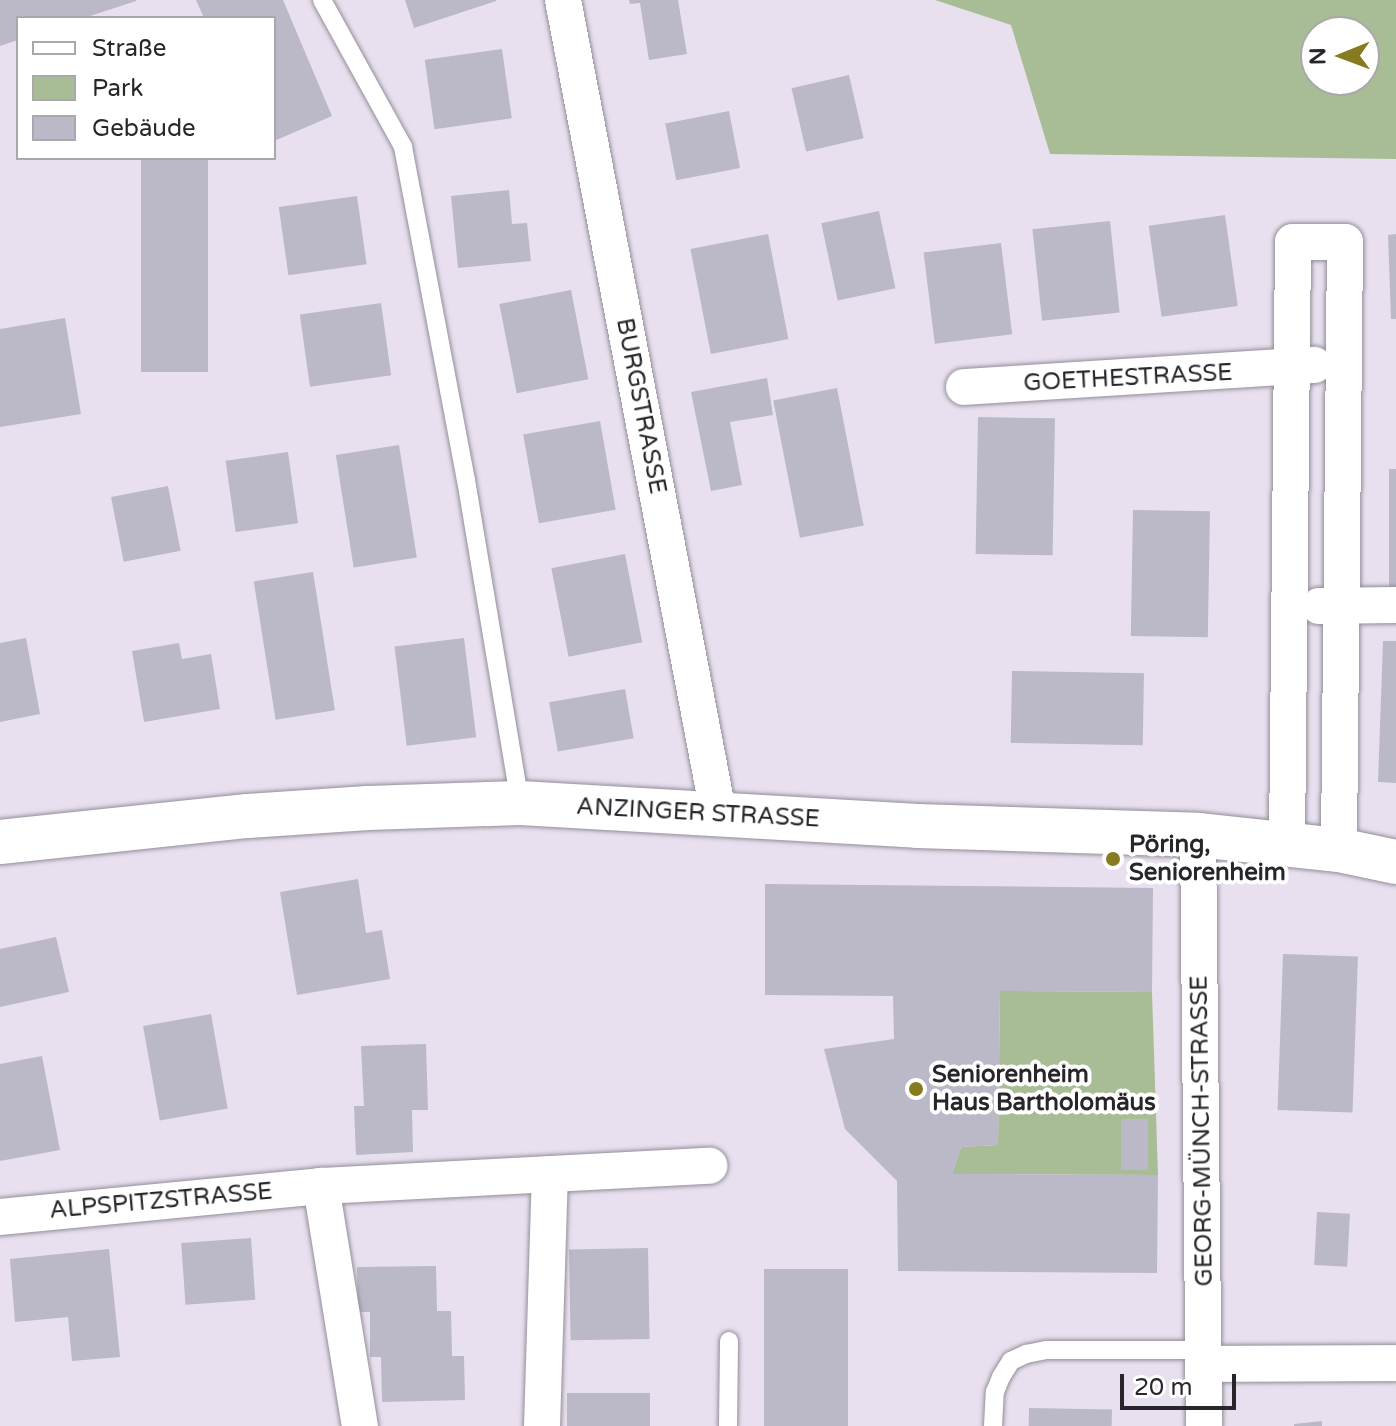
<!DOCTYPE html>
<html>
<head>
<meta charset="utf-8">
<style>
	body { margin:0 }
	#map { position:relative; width:1396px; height:1426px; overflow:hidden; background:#e8e0ee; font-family:"Varela Round",sans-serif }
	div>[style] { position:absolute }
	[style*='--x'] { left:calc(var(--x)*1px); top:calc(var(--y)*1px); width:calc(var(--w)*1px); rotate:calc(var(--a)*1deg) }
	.green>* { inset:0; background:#a8bc95 }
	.building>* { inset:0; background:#bbb8c7; transform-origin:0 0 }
	.roads { filter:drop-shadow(0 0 2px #948d9a) drop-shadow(0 0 2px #948d9a) }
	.lane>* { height:18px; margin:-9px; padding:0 9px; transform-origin:9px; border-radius:9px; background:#fff }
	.street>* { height:36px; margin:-18px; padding:0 18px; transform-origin:18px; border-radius:18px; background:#fff }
	.secondary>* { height:44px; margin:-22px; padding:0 22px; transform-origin:22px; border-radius:22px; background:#fff }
	.dots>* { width:22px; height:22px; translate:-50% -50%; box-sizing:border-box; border:4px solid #fff; border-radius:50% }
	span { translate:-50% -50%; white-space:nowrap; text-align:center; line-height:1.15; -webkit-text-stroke:8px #fff; paint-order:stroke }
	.street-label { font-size:24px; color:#29262b }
	.poi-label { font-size:24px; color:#29262b; font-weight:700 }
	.left { translate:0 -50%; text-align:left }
	.legend { position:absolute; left:16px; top:16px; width:260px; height:144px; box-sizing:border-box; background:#fff; border:2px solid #a9a8aa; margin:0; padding:10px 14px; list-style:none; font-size:24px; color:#29262b }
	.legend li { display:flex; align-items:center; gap:16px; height:40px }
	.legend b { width:40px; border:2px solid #a9a8aa }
	.north { position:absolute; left:1300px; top:16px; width:80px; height:80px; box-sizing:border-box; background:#fff; border:2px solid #a9a8aa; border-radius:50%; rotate:269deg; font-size:22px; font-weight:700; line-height:32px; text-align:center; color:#29262b }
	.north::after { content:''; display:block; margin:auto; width:28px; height:36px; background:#877b20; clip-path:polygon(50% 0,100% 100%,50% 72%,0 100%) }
	.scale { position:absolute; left:1120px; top:1374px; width:116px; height:36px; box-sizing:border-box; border:4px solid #29262b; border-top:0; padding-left:10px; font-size:24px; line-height:28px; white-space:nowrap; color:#29262b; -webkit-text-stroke:6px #fff; paint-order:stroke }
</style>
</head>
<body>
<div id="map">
	<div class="green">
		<div style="clip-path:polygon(evenodd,935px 0,1396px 0,1396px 159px,1050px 154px,1011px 25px,935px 0,1316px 32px,1364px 32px,1364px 80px,1316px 80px,1316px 32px)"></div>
		<div style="clip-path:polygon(1000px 991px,1152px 992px,1158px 1175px,952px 1174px,961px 1147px,998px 1145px)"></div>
	</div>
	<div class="building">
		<div style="clip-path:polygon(0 0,136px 0,136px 1px,84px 18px,18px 18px,18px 40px,0 46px)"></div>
		<div style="clip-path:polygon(196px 0,283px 0,332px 116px,274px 141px,274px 18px,204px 18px)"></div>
		<div style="clip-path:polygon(405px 0,496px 0,496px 1px,414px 28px)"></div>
		<div style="clip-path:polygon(629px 0,678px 0,687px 54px,649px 60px,640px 3px,630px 4px)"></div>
		<div style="left:502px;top:49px;width:70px;height:78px;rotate:82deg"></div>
		<div style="left:849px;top:75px;width:65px;height:59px;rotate:77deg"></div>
		<div style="left:729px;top:111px;width:58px;height:65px;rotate:79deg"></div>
		<div style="left:141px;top:158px;width:67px;height:214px"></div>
		<div style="clip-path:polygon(509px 190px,512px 224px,527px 223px,531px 261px,458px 268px,451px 196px)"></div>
		<div style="left:357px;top:196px;width:69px;height:79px;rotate:82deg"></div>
		<div style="left:879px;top:211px;width:79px;height:59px;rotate:78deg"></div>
		<div style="left:1225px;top:215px;width:92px;height:77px;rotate:82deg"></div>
		<div style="left:1110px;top:221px;width:92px;height:78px;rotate:84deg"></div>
		<div style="left:768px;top:234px;width:107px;height:79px;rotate:79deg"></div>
		<div style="clip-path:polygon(1396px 234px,1396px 319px,1391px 319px,1388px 235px)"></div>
		<div style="left:1001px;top:243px;width:92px;height:78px;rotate:83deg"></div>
		<div style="left:571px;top:290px;width:91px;height:73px;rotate:79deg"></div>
		<div style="left:381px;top:303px;width:73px;height:82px;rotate:82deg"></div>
		<div style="clip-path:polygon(65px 318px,81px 414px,0 427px,0 329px)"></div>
		<div style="clip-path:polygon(767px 378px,773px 415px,730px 422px,742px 485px,711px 491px,691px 392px)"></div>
		<div style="left:837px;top:388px;width:140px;height:65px;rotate:79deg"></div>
		<div style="left:978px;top:417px;width:77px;height:137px;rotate:1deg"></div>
		<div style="left:600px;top:421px;width:90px;height:78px;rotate:80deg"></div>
		<div style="left:399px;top:445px;width:114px;height:64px;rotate:81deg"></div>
		<div style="left:288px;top:452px;width:72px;height:63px;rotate:82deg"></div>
		<div style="left:1389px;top:469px;width:7px;height:120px"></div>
		<div style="left:168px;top:486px;width:66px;height:58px;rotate:79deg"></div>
		<div style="left:1133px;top:510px;width:77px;height:126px;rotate:1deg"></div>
		<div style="left:625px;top:554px;width:90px;height:75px;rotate:79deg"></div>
		<div style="left:313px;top:572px;width:140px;height:60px;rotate:81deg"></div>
		<div style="clip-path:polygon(26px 638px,40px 714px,0 722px,0 643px)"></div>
		<div style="left:464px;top:638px;width:100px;height:70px;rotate:83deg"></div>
		<div style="clip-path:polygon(1383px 641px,1396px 641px,1396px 783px,1378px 782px)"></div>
		<div style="clip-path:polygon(179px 643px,182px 659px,211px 654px,220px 709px,144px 722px,132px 651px)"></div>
		<div style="left:1012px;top:671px;width:132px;height:72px;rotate:1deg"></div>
		<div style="left:625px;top:689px;width:50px;height:77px;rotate:80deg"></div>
		<div style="clip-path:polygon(358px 879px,366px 933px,382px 930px,390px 979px,297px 995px,280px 892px)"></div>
		<div style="clip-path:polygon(765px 884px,1153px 888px,1152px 992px,1000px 991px,998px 1145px,961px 1147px,952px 1174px,1158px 1175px,1157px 1273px,898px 1271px,897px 1181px,845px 1129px,824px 1049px,894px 1039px,893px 996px,765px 995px)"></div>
		<div style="clip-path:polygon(56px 937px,69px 992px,0 1007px,0 949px)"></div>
		<div style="left:1283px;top:954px;width:75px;height:156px;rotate:2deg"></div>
		<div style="left:211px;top:1014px;width:96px;height:69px;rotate:80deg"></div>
		<div style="clip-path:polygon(426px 1044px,428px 1110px,412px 1110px,413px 1152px,356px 1155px,354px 1106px,364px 1106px,361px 1046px)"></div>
		<div style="clip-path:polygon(42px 1056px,60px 1150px,0 1161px,0 1064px)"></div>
		<div style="left:1121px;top:1119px;width:27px;height:51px"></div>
		<div style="left:1317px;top:1212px;width:33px;height:53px;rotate:3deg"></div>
		<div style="left:251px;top:1238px;width:62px;height:70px;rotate:86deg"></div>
		<div style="left:648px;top:1248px;width:91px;height:79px;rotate:89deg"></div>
		<div style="clip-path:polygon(109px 1249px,120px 1357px,72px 1361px,68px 1317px,15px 1322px,10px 1259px)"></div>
		<div style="clip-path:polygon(436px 1266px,437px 1311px,451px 1311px,452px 1356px,464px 1356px,465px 1400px,382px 1402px,381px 1357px,370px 1357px,370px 1312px,358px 1312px,357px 1267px)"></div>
		<div style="left:848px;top:1269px;width:157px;height:84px;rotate:90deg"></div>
		<div style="left:650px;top:1393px;width:33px;height:83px;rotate:90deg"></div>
		<div style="left:1029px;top:1408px;width:83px;height:18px;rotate:1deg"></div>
		<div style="clip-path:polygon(1322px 1421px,1322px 1426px,1294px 1426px,1294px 1424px)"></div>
	</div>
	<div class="roads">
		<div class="lane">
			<div style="--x:322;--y:0;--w:168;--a:61.1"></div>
			<div style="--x:403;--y:147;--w:339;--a:79.3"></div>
			<div style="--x:466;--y:480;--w:327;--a:80.5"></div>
			<div style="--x:728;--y:1426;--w:85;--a:-89.3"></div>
			<div style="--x:993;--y:1426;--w:34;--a:-87"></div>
			<div style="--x:995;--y:1392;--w:16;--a:-68"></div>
			<div style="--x:1001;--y:1377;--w:19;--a:-58"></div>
			<div style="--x:1011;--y:1361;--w:17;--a:-25"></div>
			<div style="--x:1026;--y:1354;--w:20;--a:-11"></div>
			<div style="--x:1046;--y:1350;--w:158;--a:0"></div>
		</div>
		<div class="street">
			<div style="--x:563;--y:0;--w:827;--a:79.19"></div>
			<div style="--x:964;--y:387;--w:351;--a:-3.6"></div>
			<div style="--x:1319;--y:606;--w:77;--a:-0.7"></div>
			<div style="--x:1198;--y:835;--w:591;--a:89.42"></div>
			<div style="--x:1287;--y:845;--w:603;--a:-89.43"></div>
			<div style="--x:1293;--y:242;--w:52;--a:0"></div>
			<div style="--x:1345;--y:242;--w:608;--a:90.57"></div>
			<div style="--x:321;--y:1186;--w:243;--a:80.8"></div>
			<div style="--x:0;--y:1217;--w:322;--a:-5.5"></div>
			<div style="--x:321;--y:1186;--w:389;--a:-3"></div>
			<div style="--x:1204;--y:1364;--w:192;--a:-0.3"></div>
			<div style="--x:542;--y:1426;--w:252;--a:-88.2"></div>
		</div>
		<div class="secondary">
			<div style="--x:0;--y:842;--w:249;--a:-6"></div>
			<div style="--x:248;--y:816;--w:120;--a:-3.8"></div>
			<div style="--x:368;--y:808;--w:152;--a:-1.9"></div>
			<div style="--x:520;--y:803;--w:398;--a:3.3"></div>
			<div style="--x:917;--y:826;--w:281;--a:1.8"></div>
			<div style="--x:1198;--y:835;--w:142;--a:6.1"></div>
			<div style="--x:1339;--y:850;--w:58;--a:11.9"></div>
		</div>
	</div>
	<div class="dots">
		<div style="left:1113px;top:859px;background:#877b20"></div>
		<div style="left:916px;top:1089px;background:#877b20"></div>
	</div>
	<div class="street-label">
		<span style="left:1128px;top:378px;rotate:-3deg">GOETHESTRASSE</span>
		<span style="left:641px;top:406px;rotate:79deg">BURGSTRASSE</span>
		<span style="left:698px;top:813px;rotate:3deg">ANZINGER STRASSE</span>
		<span style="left:1202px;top:1131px;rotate:-91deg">GEORG-MÜNCH-STRASSE</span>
		<span style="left:161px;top:1201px;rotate:-5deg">ALPSPITZSTRASSE</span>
	</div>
	<div class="poi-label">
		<span class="left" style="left:1129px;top:859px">Pöring,<br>Seniorenheim</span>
		<span class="left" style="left:932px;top:1089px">Seniorenheim<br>Haus Bartholomäus</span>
	</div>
	<ul class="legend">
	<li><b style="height:10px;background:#fff"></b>Straße</li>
	<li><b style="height:22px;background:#a8bc95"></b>Park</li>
	<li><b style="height:22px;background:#bbb8c7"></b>Gebäude</li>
	</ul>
	<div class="north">N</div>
	<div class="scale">20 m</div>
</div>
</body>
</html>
